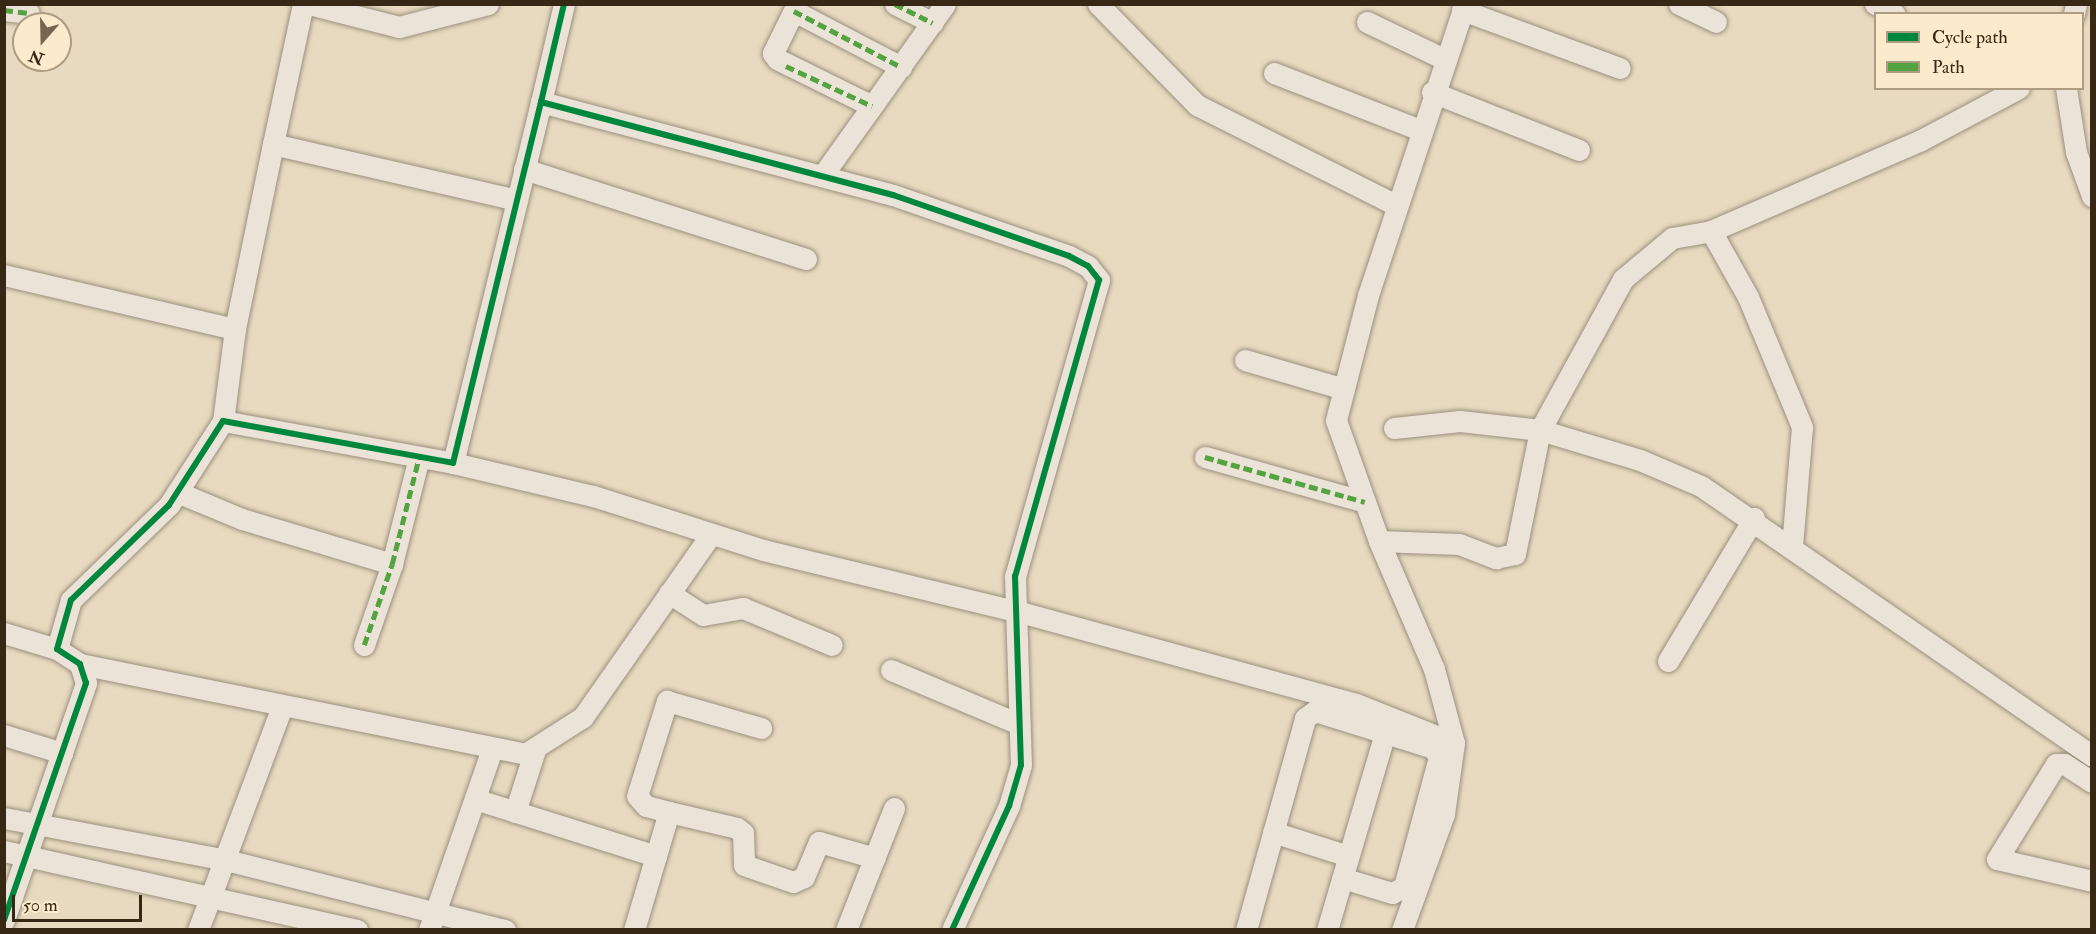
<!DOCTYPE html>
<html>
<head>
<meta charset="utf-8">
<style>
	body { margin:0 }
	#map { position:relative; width:2096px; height:934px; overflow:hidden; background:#e8dac0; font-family:"IM FELL Double Pica",serif }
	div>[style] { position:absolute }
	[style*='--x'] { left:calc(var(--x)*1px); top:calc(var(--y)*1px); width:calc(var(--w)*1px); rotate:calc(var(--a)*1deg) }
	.roads { filter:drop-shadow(0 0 2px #9a907f) drop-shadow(0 0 2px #9a907f) }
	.minor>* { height:21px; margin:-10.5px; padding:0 10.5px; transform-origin:10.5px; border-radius:10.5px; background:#ebe3d7 }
	.quiet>* { height:4.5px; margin-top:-2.25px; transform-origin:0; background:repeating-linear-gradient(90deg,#53a340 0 9px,transparent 0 13.5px) }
	.cycleway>* { height:6px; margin:-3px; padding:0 3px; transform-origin:3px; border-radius:3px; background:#00873e }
	span { translate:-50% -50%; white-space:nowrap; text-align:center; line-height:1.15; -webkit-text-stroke:6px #fbeacb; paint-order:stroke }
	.frame { position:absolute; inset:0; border:6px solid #372715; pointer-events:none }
	.legend { position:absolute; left:1874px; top:12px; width:210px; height:78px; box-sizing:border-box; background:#fbeacb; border:2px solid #ad9c82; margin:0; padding:8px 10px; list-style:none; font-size:18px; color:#372715 }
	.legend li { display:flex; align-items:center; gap:12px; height:30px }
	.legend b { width:30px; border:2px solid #ad9c82 }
	.north { position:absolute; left:12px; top:12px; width:60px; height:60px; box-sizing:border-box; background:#fbeacb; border:2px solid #ad9c82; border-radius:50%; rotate:200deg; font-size:16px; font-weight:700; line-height:24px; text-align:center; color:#372715 }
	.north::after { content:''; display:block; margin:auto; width:21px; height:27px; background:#756651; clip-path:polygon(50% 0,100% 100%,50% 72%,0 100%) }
	.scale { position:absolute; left:12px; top:895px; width:130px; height:27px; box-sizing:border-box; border:3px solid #372715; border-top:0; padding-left:8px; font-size:18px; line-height:21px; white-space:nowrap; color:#372715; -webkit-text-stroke:4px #fbeacb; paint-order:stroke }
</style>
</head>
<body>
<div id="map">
	<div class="roads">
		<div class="minor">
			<div style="--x:309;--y:4;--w:93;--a:14.3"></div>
			<div style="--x:399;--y:27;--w:92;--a:-14.5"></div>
			<div style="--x:564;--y:4;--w:101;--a:103.2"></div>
			<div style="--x:541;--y:102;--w:364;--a:14.8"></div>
			<div style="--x:893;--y:195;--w:186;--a:19.1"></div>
			<div style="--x:1069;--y:256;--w:21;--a:28"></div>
			<div style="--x:1088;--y:266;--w:18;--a:52"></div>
			<div style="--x:1099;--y:280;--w:308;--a:105.8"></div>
			<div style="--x:1015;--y:576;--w:189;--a:88.2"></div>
			<div style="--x:1021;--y:765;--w:43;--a:106.3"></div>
			<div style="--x:1009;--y:806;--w:136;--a:114.7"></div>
			<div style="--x:797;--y:4;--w:55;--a:116.1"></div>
			<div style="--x:773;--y:53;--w:7;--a:56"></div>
			<div style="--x:777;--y:59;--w:106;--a:26.3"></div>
			<div style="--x:895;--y:4;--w:42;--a:26.6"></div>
			<div style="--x:1098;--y:4;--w:141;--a:45.6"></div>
			<div style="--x:1197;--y:105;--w:223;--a:26.7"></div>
			<div style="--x:1679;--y:4;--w:41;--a:25.9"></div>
			<div style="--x:1875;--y:4;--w:22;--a:27"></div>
			<div style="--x:4;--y:10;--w:25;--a:7"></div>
			<div style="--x:1462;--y:10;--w:168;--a:20.2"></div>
			<div style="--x:794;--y:11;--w:121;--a:27.6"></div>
			<div style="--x:2074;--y:14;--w:10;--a:-79"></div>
			<div style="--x:1367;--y:22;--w:83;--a:25.6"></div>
			<div style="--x:1274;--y:73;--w:157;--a:21.3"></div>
			<div style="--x:2066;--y:88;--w:65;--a:81.1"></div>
			<div style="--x:2076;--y:152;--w:47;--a:70"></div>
			<div style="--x:1432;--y:92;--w:158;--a:21.5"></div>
			<div style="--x:273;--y:144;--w:143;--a:-77.9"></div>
			<div style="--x:524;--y:169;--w:296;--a:17.7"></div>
			<div style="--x:822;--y:176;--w:211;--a:-54.4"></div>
			<div style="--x:1711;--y:231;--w:76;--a:60.7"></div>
			<div style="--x:1748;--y:297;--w:141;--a:67.4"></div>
			<div style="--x:1802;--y:427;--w:118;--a:94.8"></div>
			<div style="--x:4;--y:275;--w:237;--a:13.2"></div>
			<div style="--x:235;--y:329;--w:93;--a:97.4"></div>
			<div style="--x:235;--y:329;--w:189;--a:-78.4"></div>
			<div style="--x:273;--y:144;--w:250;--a:12.9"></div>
			<div style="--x:1245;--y:360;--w:103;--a:16.3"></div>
			<div style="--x:1394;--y:428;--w:66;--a:-6.1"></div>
			<div style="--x:1460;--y:421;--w:81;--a:6.4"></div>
			<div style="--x:1540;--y:430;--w:104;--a:16.7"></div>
			<div style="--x:1640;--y:460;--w:66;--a:23.1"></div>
			<div style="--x:1701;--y:486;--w:475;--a:34.6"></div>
			<div style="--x:1205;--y:457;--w:166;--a:15.7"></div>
			<div style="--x:453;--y:463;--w:144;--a:13.3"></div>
			<div style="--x:593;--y:496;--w:178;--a:17.6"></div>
			<div style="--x:763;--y:550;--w:260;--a:13.6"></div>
			<div style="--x:1016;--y:611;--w:352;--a:15.3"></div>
			<div style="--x:1356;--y:704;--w:105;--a:21.7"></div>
			<div style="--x:177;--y:492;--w:70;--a:22.6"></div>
			<div style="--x:242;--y:519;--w:157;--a:16.7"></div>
			<div style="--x:1379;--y:541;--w:80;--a:2.1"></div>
			<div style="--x:1459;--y:544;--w:40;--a:21"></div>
			<div style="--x:1496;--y:558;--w:19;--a:-12"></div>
			<div style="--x:1515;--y:554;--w:126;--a:-78.6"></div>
			<div style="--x:1540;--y:430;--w:172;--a:-61.2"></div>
			<div style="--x:1623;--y:279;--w:64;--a:-39.9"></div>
			<div style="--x:1672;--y:238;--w:40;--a:-10"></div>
			<div style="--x:1711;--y:231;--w:229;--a:-23.4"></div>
			<div style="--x:1921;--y:140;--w:111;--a:-28"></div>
			<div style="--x:669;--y:593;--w:40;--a:32.9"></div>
			<div style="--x:703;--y:615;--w:41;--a:-9.9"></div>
			<div style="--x:743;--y:608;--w:96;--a:22.6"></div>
			<div style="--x:4;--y:633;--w:55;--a:16.8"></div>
			<div style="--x:364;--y:645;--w:86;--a:-70.9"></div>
			<div style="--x:392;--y:564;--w:110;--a:-75.8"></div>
			<div style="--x:1668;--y:661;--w:167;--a:-59"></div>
			<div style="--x:80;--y:664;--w:454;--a:11.4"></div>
			<div style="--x:525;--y:754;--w:69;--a:-32.5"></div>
			<div style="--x:583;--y:717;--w:223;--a:-55"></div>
			<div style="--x:891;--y:670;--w:139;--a:22.9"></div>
			<div style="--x:4;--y:735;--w:61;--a:17.2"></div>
			<div style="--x:2092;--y:782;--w:33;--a:-147"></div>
			<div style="--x:2064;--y:764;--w:8;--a:180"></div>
			<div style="--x:2056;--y:764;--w:112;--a:121.8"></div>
			<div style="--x:1997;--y:859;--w:98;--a:13"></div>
			<div style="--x:475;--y:799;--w:190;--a:17.5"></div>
			<div style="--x:515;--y:812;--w:68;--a:-72.1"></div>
			<div style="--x:669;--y:812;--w:24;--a:-165"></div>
			<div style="--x:646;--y:806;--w:13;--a:-132"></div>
			<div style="--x:637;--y:796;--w:100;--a:-72.5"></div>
			<div style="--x:667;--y:701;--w:98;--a:16"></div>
			<div style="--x:4;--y:818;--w:226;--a:10.7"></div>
			<div style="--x:226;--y:860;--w:288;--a:14.1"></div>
			<div style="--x:1273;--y:832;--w:79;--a:17.7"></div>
			<div style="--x:4;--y:851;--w:362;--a:12.6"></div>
			<div style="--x:4;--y:920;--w:251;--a:-70.9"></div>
			<div style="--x:86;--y:683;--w:20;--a:-108"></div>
			<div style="--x:80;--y:664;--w:27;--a:-147"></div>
			<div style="--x:57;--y:649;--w:51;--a:-74.1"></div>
			<div style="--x:71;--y:600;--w:136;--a:-44.1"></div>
			<div style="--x:169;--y:505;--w:100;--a:-57.3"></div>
			<div style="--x:223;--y:421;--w:234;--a:10.3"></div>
			<div style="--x:453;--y:463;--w:372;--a:-76.3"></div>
			<div style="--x:198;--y:930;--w:239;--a:-69.4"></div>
			<div style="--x:429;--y:930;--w:192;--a:-70.8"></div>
			<div style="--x:634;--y:930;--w:123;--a:-73.5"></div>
			<div style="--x:669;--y:812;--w:70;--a:13.2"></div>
			<div style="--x:737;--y:828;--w:8;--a:40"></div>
			<div style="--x:743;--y:833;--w:32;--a:88"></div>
			<div style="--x:744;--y:865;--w:52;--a:19.1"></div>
			<div style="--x:793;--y:882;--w:12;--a:-24"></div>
			<div style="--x:804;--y:877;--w:38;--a:-67"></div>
			<div style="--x:819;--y:842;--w:58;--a:15.9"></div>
			<div style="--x:846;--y:930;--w:131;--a:-68.5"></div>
			<div style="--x:1246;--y:930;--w:220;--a:-74.4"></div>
			<div style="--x:1305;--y:718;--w:12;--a:-35"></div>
			<div style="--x:1315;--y:711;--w:124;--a:17.4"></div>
			<div style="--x:1433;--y:748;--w:11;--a:56"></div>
			<div style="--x:1439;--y:757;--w:135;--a:105.1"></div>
			<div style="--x:1404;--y:887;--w:13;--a:153"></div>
			<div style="--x:1392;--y:893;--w:52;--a:-163.3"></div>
			<div style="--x:1327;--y:930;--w:219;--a:-73.6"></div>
			<div style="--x:1402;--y:930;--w:123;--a:-70.1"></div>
			<div style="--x:1444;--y:814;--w:72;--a:-82"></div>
			<div style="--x:1454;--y:743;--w:77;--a:-105.1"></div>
			<div style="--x:1434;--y:669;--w:139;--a:-113.3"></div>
			<div style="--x:1379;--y:541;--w:128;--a:-109.6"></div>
			<div style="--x:1336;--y:420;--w:129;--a:-75.6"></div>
			<div style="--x:1368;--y:295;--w:307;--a:-71.6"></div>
		</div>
	</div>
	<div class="quiet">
		<div style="--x:895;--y:4;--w:42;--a:26.6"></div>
		<div style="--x:4;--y:10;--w:25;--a:7"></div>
		<div style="--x:794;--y:11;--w:121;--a:27.6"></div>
		<div style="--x:786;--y:66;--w:95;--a:24.9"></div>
		<div style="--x:1205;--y:457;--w:166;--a:15.7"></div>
		<div style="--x:364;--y:645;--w:86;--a:-70.9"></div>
		<div style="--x:392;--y:564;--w:110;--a:-75.8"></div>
	</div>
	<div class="cycleway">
		<div style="--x:564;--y:4;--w:101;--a:103.2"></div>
		<div style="--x:541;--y:102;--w:364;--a:14.8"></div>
		<div style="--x:893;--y:195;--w:186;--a:19.1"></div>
		<div style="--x:1069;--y:256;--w:21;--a:28"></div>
		<div style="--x:1088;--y:266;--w:18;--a:52"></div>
		<div style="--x:1099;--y:280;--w:308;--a:105.8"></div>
		<div style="--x:1015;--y:576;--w:189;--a:88.2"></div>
		<div style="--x:1021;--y:765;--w:43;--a:106.3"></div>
		<div style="--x:1009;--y:806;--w:136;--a:114.7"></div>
		<div style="--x:4;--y:920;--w:251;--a:-70.9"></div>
		<div style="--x:86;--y:683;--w:20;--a:-108"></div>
		<div style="--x:80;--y:664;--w:27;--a:-147"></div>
		<div style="--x:57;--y:649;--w:51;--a:-74.1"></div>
		<div style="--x:71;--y:600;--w:136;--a:-44.1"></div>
		<div style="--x:169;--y:505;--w:100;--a:-57.3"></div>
		<div style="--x:223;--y:421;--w:234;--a:10.3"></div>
		<div style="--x:453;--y:463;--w:372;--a:-76.3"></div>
	</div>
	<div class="frame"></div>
	<ul class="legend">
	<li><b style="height:8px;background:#00873e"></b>Cycle path</li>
	<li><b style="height:8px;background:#53a340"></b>Path</li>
	</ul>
	<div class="north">N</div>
	<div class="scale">50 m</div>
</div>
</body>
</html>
